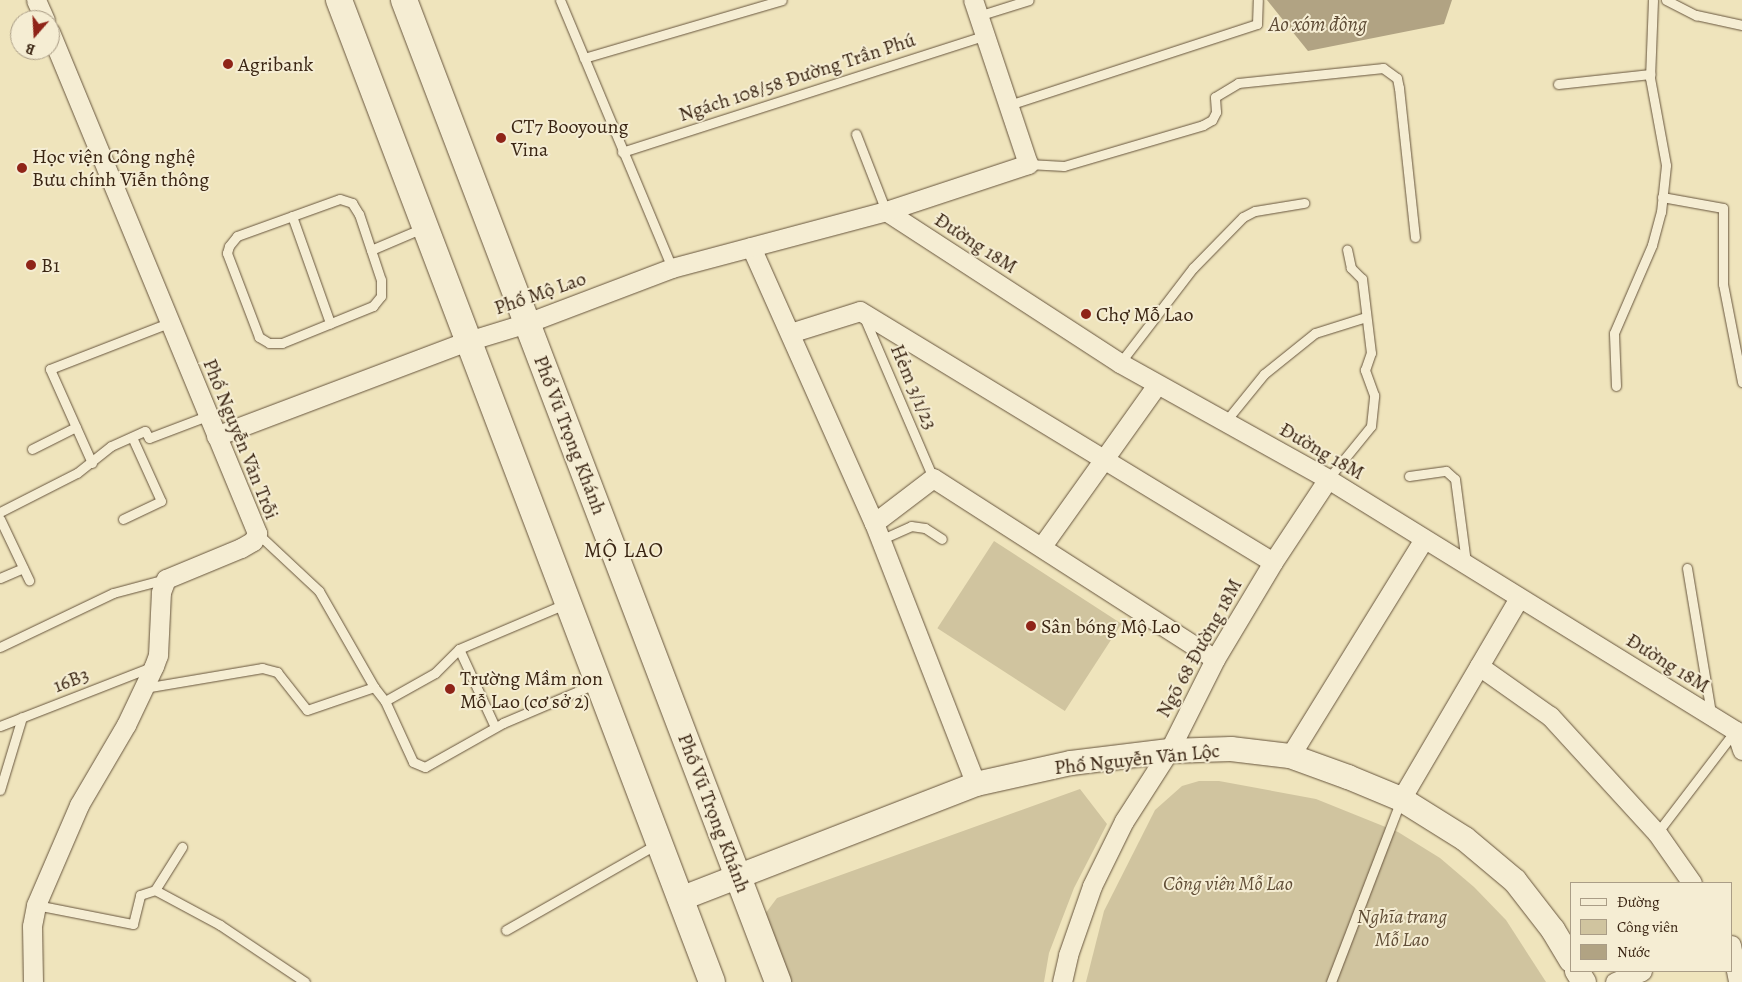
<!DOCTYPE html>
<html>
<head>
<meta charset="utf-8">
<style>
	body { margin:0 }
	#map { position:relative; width:1742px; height:982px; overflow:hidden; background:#efe4bc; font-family:Alegreya,serif }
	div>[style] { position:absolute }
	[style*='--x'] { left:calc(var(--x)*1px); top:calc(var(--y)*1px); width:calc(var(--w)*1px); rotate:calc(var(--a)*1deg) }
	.green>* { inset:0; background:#d0c49f; transform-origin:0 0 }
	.water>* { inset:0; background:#b1a383 }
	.roads { filter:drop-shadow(0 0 1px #67553d) drop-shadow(0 0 1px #67553d) }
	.service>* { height:9px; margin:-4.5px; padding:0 4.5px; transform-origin:4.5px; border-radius:4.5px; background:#f5edd3 }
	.minor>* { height:19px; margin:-9.5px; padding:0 9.5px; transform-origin:9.5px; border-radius:9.5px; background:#f5edd3 }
	.tertiary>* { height:24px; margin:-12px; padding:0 12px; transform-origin:12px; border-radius:12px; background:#f5edd3 }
	.secondary>* { height:26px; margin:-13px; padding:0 13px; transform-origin:13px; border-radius:13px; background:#f5edd3 }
	.dots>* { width:14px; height:14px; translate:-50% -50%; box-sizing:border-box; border:2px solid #f5edd3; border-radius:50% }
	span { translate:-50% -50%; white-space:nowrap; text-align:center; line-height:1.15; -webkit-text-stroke:4px #f5edd3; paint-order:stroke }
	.poi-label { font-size:20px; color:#3a2513 }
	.left { translate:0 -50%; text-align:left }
	.street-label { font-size:20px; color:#3a2513 }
	.park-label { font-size:20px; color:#604d36; font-style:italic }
	.water-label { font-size:21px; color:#5e4b35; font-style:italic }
	.neighbourhood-label { font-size:21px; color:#3a2513; letter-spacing:1px }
	.legend { position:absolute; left:1570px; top:882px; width:162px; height:90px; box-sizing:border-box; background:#f5edd3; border:1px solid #aa9d86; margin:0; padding:6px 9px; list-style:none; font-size:15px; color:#3a2513 }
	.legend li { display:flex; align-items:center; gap:10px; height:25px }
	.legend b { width:25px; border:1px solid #aa9d86 }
	.north { position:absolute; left:10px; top:10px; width:50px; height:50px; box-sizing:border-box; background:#f5edd3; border:1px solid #aa9d86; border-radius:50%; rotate:199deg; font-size:14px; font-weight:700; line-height:20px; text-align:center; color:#3a2513 }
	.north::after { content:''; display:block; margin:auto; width:18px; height:22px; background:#8f2418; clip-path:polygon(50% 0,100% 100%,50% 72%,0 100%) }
</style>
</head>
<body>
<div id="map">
	<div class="green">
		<div style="left:994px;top:541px;width:152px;height:104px;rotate:33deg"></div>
		<div style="clip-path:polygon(1199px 781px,1219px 781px,1316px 799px,1398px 832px,1440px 858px,1474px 887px,1506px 920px,1546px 982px,1086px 982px,1104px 911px,1155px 810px,1182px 786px)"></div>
		<div style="clip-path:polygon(1080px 789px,1107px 824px,1074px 888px,1049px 953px,1044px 982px,790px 982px,765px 914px,777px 898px)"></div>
	</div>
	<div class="water">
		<div style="clip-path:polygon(1267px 0,1452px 0,1444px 24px,1308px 51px)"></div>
	</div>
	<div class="roads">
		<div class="service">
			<div style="--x:560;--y:0;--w:290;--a:67.3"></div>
			<div style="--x:1666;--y:0;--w:34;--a:27"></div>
			<div style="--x:1696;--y:15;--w:47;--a:12.3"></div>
			<div style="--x:978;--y:16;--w:53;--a:-17.4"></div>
			<div style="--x:584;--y:58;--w:206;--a:-16.3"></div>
			<div style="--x:1558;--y:84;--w:93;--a:-6.2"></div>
			<div style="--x:1009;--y:105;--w:261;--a:-18.1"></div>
			<div style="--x:1257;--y:24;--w:24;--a:-88"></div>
			<div style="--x:856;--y:134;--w:83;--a:68.7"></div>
			<div style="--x:622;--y:152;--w:379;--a:-17.8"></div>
			<div style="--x:1028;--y:164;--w:36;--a:3"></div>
			<div style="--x:1064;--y:166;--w:145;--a:-16.4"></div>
			<div style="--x:1203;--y:125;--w:10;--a:-29"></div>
			<div style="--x:1212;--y:120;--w:9;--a:-63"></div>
			<div style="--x:1216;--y:112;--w:15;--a:-94"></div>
			<div style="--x:1215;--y:97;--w:27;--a:-31"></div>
			<div style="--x:1238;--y:83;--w:146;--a:-5.9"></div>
			<div style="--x:1383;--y:68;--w:17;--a:36"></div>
			<div style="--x:1397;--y:78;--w:10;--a:79"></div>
			<div style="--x:1399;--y:88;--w:150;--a:83.9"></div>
			<div style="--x:1662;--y:197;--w:62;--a:10.2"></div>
			<div style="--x:1723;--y:208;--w:76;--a:90"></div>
			<div style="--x:1723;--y:284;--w:100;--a:79"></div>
			<div style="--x:340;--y:199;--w:13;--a:18"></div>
			<div style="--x:352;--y:203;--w:13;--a:58"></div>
			<div style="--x:359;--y:214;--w:70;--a:71.6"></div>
			<div style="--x:381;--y:280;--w:16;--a:90"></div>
			<div style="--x:381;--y:296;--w:13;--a:129"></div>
			<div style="--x:373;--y:306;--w:98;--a:157.9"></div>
			<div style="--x:282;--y:343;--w:13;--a:180"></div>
			<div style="--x:269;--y:343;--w:12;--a:-149"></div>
			<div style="--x:259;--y:337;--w:90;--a:-110.9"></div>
			<div style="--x:227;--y:253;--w:7;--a:-74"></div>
			<div style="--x:229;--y:246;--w:13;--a:-51"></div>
			<div style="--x:237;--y:236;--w:109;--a:-19.8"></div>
			<div style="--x:292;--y:216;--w:114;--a:70.4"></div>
			<div style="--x:371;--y:250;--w:56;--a:-22.9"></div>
			<div style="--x:864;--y:317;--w:175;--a:66.8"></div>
			<div style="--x:1120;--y:363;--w:120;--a:-52.5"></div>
			<div style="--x:1193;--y:268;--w:71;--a:-45.6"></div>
			<div style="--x:1243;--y:217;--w:13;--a:-27"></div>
			<div style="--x:1255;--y:211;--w:50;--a:-9.3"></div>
			<div style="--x:1616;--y:386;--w:53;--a:-92.2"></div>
			<div style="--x:1614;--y:333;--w:96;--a:-66.6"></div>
			<div style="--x:1652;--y:245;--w:34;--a:-75"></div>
			<div style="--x:1661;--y:212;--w:47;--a:-83.9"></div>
			<div style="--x:1666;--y:165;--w:88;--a:-100.4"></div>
			<div style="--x:1650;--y:78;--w:78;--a:-87.8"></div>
			<div style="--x:1225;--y:422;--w:62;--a:-50.9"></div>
			<div style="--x:1264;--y:374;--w:65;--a:-38.8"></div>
			<div style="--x:1315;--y:333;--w:53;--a:-17.4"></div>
			<div style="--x:32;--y:449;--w:49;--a:-26.6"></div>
			<div style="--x:92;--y:463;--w:103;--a:-114.1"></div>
			<div style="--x:50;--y:369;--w:130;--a:-21.2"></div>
			<div style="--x:1409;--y:476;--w:37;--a:-8"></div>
			<div style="--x:1446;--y:471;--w:12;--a:42"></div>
			<div style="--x:1455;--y:479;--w:85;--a:82.5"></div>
			<div style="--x:1328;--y:479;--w:68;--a:-50.9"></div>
			<div style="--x:1371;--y:426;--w:31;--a:-84"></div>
			<div style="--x:1374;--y:395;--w:27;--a:-110"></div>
			<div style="--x:1365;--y:370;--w:18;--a:-71"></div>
			<div style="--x:1371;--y:353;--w:75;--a:-96.9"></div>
			<div style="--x:1362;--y:279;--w:16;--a:-135"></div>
			<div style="--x:1351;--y:268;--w:19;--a:-102"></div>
			<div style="--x:0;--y:512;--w:86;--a:-26.9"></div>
			<div style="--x:77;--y:473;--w:43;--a:-38.5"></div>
			<div style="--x:111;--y:446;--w:37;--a:-24"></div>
			<div style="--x:145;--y:431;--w:8;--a:60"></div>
			<div style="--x:149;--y:438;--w:62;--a:-20.8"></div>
			<div style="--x:0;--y:519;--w:68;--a:64.6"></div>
			<div style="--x:123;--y:519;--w:42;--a:-25.3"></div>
			<div style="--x:161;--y:501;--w:70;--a:-114.4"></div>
			<div style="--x:257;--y:533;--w:85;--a:43.1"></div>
			<div style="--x:319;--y:591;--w:111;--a:60.2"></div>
			<div style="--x:880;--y:540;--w:34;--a:-24"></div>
			<div style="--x:911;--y:526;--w:14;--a:8"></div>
			<div style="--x:925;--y:528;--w:20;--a:33"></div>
			<div style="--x:1687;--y:568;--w:147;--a:80.6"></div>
			<div style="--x:0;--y:578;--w:25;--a:-23"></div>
			<div style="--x:565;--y:604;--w:115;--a:157"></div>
			<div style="--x:459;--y:649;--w:34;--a:135"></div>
			<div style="--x:435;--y:673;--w:57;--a:150.8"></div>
			<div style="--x:385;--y:701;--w:67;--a:65.3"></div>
			<div style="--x:413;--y:762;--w:13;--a:23"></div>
			<div style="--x:425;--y:767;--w:90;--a:-29.4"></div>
			<div style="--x:503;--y:723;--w:100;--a:-23"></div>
			<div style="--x:0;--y:647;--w:125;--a:-25.5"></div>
			<div style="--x:113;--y:593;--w:55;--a:-14.8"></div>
			<div style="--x:459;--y:649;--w:86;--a:65.2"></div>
			<div style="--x:144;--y:688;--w:120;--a:-9.6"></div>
			<div style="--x:262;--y:668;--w:16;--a:15"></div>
			<div style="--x:277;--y:672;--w:48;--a:51.7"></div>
			<div style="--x:307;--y:710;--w:71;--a:-18.9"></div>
			<div style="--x:374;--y:687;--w:18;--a:52"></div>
			<div style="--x:0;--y:726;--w:162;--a:-21.3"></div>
			<div style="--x:0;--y:790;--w:76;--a:-73.2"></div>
			<div style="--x:1657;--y:833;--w:128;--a:-52.6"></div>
			<div style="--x:155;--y:890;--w:51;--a:-57.9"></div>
			<div style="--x:36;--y:905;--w:99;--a:11.1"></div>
			<div style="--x:133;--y:924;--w:30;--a:-76"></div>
			<div style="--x:140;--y:895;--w:16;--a:-18"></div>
			<div style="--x:155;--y:890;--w:74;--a:28.3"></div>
			<div style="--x:220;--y:925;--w:102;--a:33.8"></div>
			<div style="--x:506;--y:930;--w:174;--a:-29.7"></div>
			<div style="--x:1331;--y:982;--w:195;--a:-69"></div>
		</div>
		<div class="minor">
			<div style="--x:36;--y:0;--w:22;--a:66"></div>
			<div style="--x:886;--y:211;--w:279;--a:33"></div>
			<div style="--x:1120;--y:363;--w:238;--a:29.1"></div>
			<div style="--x:1328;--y:479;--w:480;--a:31.7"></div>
			<div style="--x:751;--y:247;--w:302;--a:66"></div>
			<div style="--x:874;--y:523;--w:280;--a:68.7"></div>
			<div style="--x:790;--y:333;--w:73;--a:-17.4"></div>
			<div style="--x:860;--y:311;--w:483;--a:31.3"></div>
			<div style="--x:216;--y:436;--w:269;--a:-20.7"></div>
			<div style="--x:468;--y:341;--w:62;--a:-17"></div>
			<div style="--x:527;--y:323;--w:155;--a:-20.8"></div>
			<div style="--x:672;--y:268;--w:221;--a:-14.9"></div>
			<div style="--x:886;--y:211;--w:150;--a:-18.3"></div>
			<div style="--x:1028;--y:164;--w:173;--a:-108.5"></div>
			<div style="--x:874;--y:523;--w:74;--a:-37.3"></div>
			<div style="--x:933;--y:478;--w:335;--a:32.7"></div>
			<div style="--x:1042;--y:546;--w:198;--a:-54.5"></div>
			<div style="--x:1479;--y:666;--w:87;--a:35.2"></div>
			<div style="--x:1550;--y:716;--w:159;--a:47.6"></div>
			<div style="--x:1657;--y:833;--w:61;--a:55"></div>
			<div style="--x:1736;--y:731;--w:20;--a:72"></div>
			<div style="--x:1290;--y:756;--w:255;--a:-58.3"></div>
			<div style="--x:1401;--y:799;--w:233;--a:-59.6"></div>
			<div style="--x:1731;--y:945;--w:38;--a:79"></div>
			<div style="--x:33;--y:982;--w:56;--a:-91"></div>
			<div style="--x:32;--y:926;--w:21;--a:-79"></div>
			<div style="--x:36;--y:905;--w:109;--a:-66.7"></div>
			<div style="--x:79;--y:805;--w:93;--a:-59.6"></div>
			<div style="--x:126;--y:725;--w:65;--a:-64.6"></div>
			<div style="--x:154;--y:666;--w:12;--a:-70"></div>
			<div style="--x:158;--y:655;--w:63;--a:-87.3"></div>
			<div style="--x:161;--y:592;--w:14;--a:-69"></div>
			<div style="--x:166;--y:579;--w:81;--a:-22.5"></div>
			<div style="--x:241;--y:548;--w:14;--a:-30"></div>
			<div style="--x:253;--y:541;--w:9;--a:-63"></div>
			<div style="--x:257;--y:533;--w:542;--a:-112.45"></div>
			<div style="--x:1062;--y:982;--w:28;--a:-77"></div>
			<div style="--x:1068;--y:955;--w:73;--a:-70.8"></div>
			<div style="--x:1092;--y:886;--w:72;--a:-63.8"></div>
			<div style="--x:1124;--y:821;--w:83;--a:-57.3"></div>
			<div style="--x:1169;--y:751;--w:103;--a:-63.4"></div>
			<div style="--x:1215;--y:659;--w:113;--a:-59.1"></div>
			<div style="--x:1273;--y:562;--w:100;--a:-56.5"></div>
			<div style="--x:1615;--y:982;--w:29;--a:-22"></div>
		</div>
		<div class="tertiary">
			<div style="--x:680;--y:899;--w:318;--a:-21.2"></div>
			<div style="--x:976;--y:784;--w:97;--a:-12.5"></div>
			<div style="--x:1071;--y:763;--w:99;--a:-7"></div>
			<div style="--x:1169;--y:751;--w:62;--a:-1.8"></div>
			<div style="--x:1231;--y:749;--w:59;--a:6.8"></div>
			<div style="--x:1290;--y:756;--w:62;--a:19.9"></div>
			<div style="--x:1348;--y:777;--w:57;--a:22.5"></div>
			<div style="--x:1401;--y:799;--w:75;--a:32"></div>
			<div style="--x:1465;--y:839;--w:65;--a:40"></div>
			<div style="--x:1515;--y:881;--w:62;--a:52.2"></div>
			<div style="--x:1553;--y:930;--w:35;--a:59"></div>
			<div style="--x:1577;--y:971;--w:13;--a:58"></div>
		</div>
		<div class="secondary">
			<div style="--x:339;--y:0;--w:1050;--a:69.2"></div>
			<div style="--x:404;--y:0;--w:1051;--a:69.15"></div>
		</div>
	</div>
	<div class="dots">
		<div style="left:228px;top:64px;background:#8f2418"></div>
		<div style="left:501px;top:138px;background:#8f2418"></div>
		<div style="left:22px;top:168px;background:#8f2418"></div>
		<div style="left:31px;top:265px;background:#8f2418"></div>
		<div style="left:1086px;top:314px;background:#8f2418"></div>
		<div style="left:1031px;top:626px;background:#8f2418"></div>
		<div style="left:450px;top:689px;background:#8f2418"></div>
	</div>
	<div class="poi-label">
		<span class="left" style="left:238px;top:64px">Agribank</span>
		<span class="left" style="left:511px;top:138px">CT7 Booyoung<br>Vina</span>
		<span class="left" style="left:32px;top:168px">Học viện Công nghệ<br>Bưu chính Viễn thông</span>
		<span class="left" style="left:41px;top:265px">B1</span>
		<span class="left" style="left:1096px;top:314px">Chợ Mỗ Lao</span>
		<span class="left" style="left:1041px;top:626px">Sân bóng Mộ Lao</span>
		<span class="left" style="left:460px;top:690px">Trường Mầm non<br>Mỗ Lao (cơ sở 2)</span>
	</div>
	<div class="street-label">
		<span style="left:797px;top:77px;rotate:-18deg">Ngách 108/58 Đường Trần Phú</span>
		<span style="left:976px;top:243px;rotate:33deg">Đường 18M</span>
		<span style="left:540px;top:293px;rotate:-19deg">Phố Mộ Lao</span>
		<span style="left:914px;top:387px;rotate:67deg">Hẻm 3/1/23</span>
		<span style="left:570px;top:435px;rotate:69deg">Phố Vũ Trọng Khánh</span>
		<span style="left:241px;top:439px;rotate:68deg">Phố Nguyễn Văn Trỗi</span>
		<span style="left:1322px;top:451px;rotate:30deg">Đường 18M</span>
		<span style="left:1199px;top:648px;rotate:-61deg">Ngõ 68 Đường 18M</span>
		<span style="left:1668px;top:663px;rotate:32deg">Đường 18M</span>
		<span style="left:71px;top:680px;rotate:-21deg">16B3</span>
		<span style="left:1137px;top:759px;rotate:-6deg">Phố Nguyễn Văn Lộc</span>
		<span style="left:714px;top:813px;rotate:69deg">Phố Vũ Trọng Khánh</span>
	</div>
	<div class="park-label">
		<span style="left:1228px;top:883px">Công viên Mỗ Lao</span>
		<span style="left:1402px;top:928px">Nghĩa trang<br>Mỗ Lao</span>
	</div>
	<div class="water-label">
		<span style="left:1318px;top:24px">Ao xóm đông</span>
	</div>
	<div class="neighbourhood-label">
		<span style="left:624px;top:550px">MỘ LAO</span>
	</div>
	<ul class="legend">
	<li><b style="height:6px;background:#f5edd3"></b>Đường</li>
	<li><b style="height:14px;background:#d0c49f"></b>Công viên</li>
	<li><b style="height:14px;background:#b1a383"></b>Nước</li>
	</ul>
	<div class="north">B</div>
</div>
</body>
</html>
